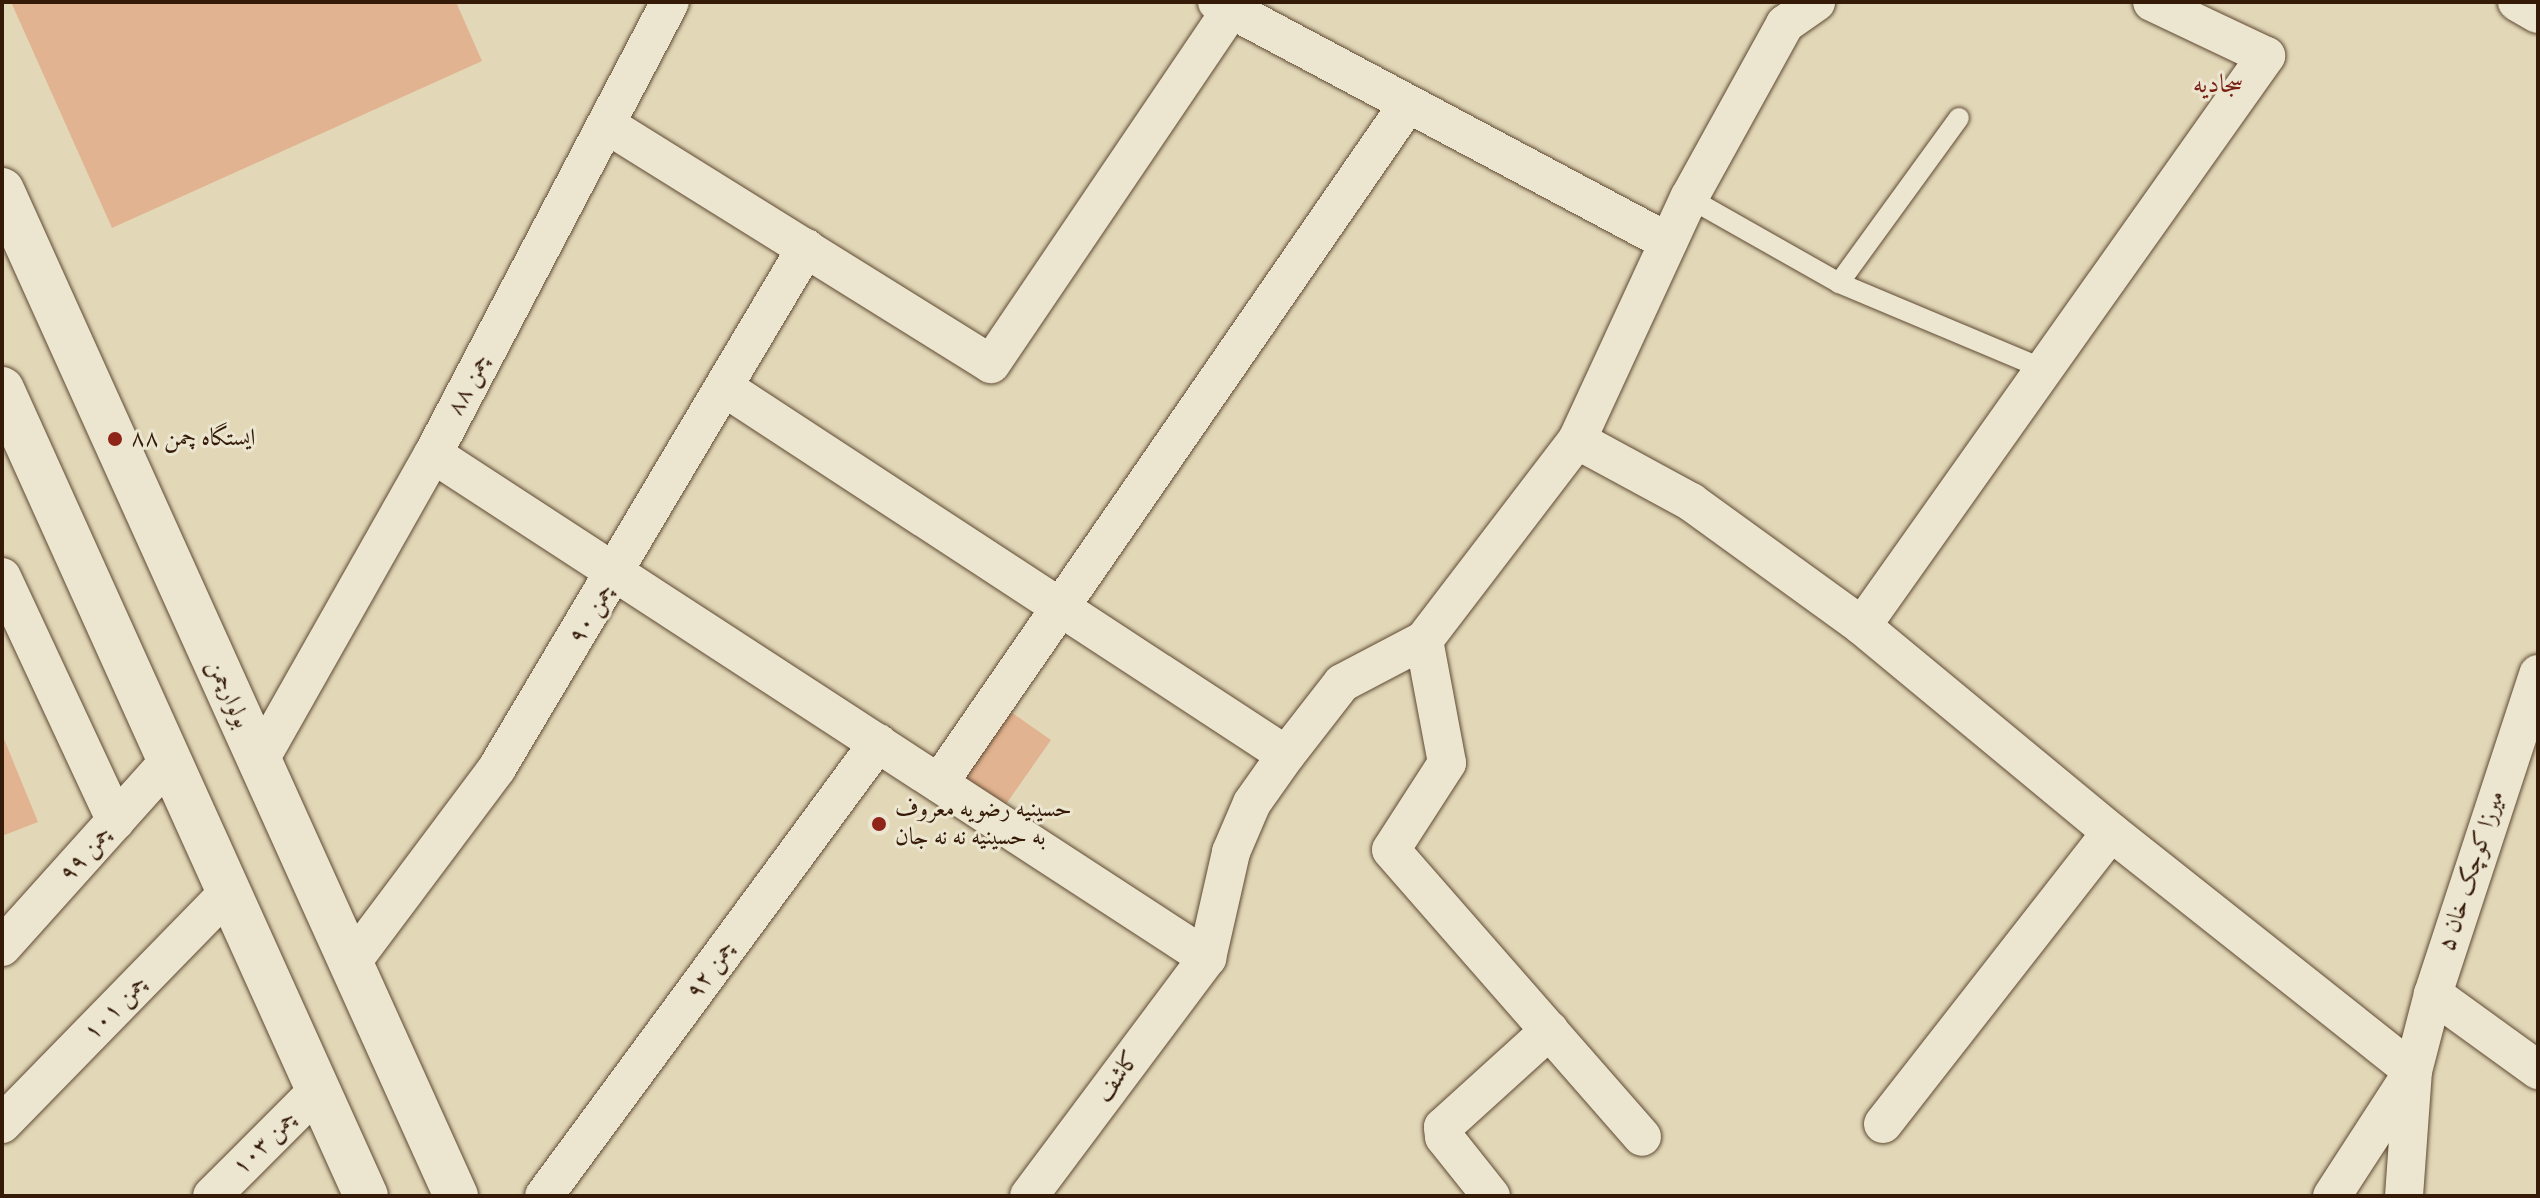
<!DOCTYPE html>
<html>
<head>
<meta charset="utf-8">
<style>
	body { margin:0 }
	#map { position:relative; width:2540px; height:1198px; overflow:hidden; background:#e2d8b8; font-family:"Libre Bodoni",Amiri,serif }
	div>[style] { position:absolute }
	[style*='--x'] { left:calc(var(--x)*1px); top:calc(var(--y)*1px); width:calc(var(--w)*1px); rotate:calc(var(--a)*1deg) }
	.building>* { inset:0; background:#e2b390; transform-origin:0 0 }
	.roads { filter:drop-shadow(0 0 2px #604a33) drop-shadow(0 0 2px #604a33) }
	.service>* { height:20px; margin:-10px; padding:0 10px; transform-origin:10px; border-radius:10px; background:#ece6d1 }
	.minor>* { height:38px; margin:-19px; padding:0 19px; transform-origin:19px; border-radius:19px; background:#ece6d1 }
	.secondary>* { height:44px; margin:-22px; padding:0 22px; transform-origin:22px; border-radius:22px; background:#ece6d1 }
	.dots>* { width:22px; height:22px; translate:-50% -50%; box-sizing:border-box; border:4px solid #ece6d1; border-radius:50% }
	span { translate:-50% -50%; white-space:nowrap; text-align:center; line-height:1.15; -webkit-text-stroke:6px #ece6d1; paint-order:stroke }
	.street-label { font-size:24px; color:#341a07 }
	.poi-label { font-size:24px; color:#341a07 }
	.left { translate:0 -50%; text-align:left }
	.neighbourhood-label { font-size:26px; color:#7a1f14 }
	.frame { position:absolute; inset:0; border:4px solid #341a07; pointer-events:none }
</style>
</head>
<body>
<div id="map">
	<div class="building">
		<div style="clip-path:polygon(11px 2px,456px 2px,482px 61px,112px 228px)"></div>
		<div style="left:1001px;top:705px;width:61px;height:86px;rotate:35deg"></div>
		<div style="clip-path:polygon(2px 734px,38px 822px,2px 836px)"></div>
	</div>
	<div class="roads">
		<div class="service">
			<div style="--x:1689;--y:198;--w:172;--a:29.5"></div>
			<div style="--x:1839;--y:283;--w:222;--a:22.8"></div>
			<div style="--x:1839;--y:283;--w:204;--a:-54"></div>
		</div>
		<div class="minor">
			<div style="--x:1217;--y:2;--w:511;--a:28.02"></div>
			<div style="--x:2517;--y:2;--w:24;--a:30"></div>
			<div style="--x:607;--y:125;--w:452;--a:31.9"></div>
			<div style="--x:991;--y:364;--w:428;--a:-55.9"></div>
			<div style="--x:725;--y:388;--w:670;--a:33.19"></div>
			<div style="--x:1577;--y:440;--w:130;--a:28.5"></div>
			<div style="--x:1691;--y:502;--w:211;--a:35.9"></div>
			<div style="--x:1862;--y:626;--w:323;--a:39.6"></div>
			<div style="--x:2111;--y:832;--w:385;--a:38.4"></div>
			<div style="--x:433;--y:454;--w:924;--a:33.07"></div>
			<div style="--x:2;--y:577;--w:269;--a:65"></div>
			<div style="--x:1862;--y:626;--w:699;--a:-54.67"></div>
			<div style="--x:2266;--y:56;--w:126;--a:-154.7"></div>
			<div style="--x:1424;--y:640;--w:125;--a:79.4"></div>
			<div style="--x:1447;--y:763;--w:103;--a:122.8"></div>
			<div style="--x:1391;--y:850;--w:381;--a:48.8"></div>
			<div style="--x:258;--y:763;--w:355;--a:-60.5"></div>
			<div style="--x:433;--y:454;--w:510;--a:-62.33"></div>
			<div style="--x:939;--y:783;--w:825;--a:-55.37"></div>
			<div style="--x:2;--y:947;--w:251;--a:-48.1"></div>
			<div style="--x:352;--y:962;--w:242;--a:-53.2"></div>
			<div style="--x:497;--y:768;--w:605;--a:-59.28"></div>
			<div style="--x:2433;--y:994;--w:130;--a:35.9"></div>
			<div style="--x:2;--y:1124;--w:325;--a:-45.7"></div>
			<div style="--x:1883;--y:1124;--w:370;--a:-52"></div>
			<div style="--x:212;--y:1196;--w:150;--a:-45"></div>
			<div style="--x:544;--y:1196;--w:563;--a:-53.6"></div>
			<div style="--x:1029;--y:1196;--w:297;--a:-53.2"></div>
			<div style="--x:1207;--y:958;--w:109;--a:-77.2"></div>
			<div style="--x:1231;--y:852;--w:53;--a:-66.8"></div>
			<div style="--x:1252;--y:803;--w:59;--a:-54.7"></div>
			<div style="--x:1286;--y:755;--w:91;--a:-52.1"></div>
			<div style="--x:1342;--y:683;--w:93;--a:-27.7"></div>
			<div style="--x:1424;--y:640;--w:252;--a:-52.6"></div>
			<div style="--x:1577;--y:440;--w:267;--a:-65.2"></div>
			<div style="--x:1689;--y:198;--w:199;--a:-61.1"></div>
			<div style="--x:1785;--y:24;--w:38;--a:-35"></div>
			<div style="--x:1491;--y:1196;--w:75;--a:-128.5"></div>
			<div style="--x:1444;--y:1137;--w:10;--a:-96"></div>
			<div style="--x:1443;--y:1127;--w:144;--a:-42.2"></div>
			<div style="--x:2332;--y:1196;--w:147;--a:-57"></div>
			<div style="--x:2404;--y:1196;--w:125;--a:-85.9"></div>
			<div style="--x:2413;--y:1071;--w:80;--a:-75.4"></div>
			<div style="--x:2433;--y:994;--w:337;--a:-71.8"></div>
		</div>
		<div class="secondary">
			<div style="--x:2;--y:190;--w:1104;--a:65.71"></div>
			<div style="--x:2;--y:389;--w:885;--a:65.72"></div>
		</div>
	</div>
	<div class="dots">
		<div style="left:115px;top:439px;background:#8f2418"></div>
		<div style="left:879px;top:824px;background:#8f2418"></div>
	</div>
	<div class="street-label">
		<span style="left:469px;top:385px;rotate:-62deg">چمن ۸۸</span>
		<span style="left:592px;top:614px;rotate:-58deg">چمن ۹۰</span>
		<span style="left:228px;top:694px;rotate:66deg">بولوارچمن</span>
		<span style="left:86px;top:854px;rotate:-48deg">چمن ۹۹</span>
		<span style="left:2472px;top:871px;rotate:-72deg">میرزا کوچک خان ۵</span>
		<span style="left:711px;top:970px;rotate:-54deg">چمن ۹۲</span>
		<span style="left:116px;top:1008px;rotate:-46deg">چمن ۱۰۱</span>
		<span style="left:1118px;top:1077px;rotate:-53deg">کاشف</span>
		<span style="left:265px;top:1143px;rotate:-45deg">چمن ۱۰۳</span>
	</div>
	<div class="poi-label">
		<span class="left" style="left:131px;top:439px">ایستگاه چمن ۸۸</span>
		<span class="left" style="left:895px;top:824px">حسینیه رضویه معروف<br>به حسینیه نه نه جان</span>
	</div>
	<div class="neighbourhood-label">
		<span style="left:2218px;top:85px">سجادیه</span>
	</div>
	<div class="frame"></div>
</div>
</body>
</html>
